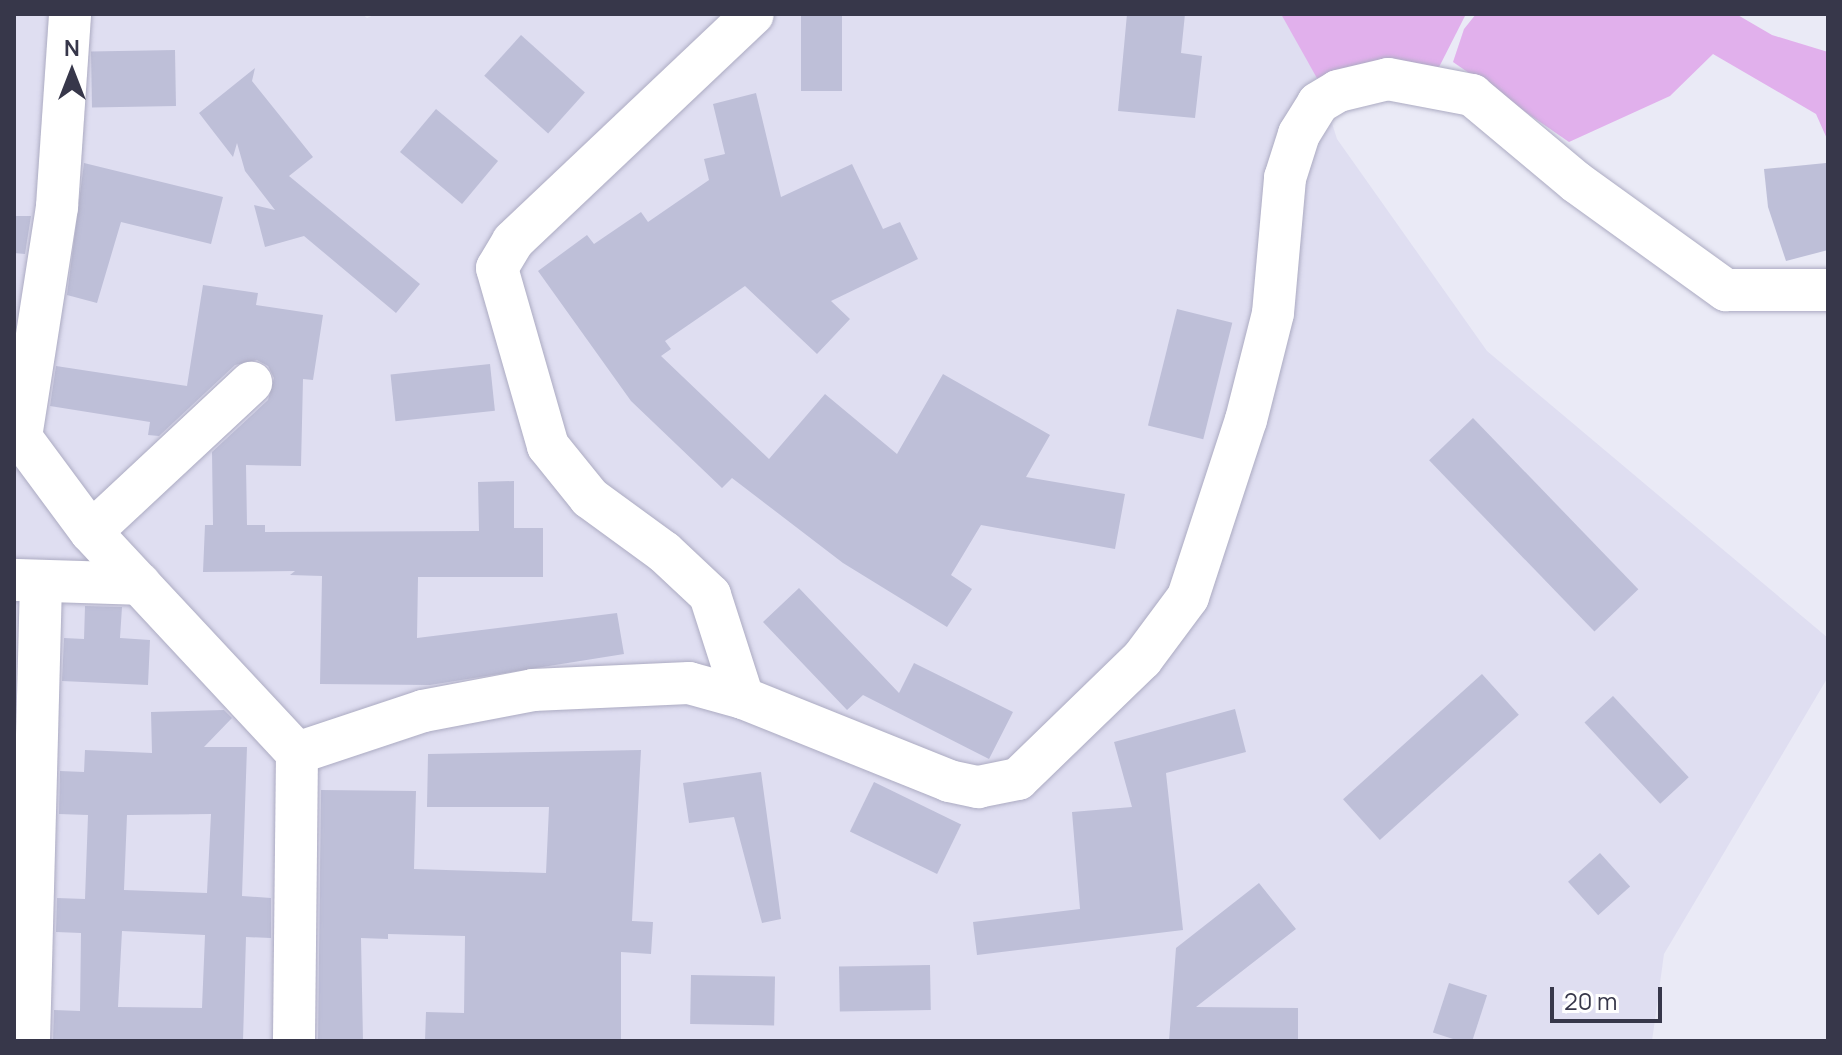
<!DOCTYPE html>
<html>
<head>
<meta charset="utf-8">
<style>
	body { margin:0 }
	#map { position:relative; width:1842px; height:1055px; overflow:hidden; background:#eaeaf6; font-family:Manrope,sans-serif }
	div>[style] { position:absolute }
	[style*='--x'] { left:calc(var(--x)*1px); top:calc(var(--y)*1px); width:calc(var(--w)*1px); rotate:calc(var(--a)*1deg) }
	.residential>* { inset:0; background:#dfdef1 }
	.green>* { inset:0; background:#e1b0ec }
	.building>* { inset:0; background:#bebfd8; transform-origin:0 0 }
	.roads { filter:drop-shadow(0 0 2px #acabc2) drop-shadow(0 0 2px #acabc2) }
	.minor>* { height:42px; margin:-21px; padding:0 21px; transform-origin:21px; border-radius:21px; background:#fff }
	span { translate:-50% -50%; white-space:nowrap; text-align:center; line-height:1.15; -webkit-text-stroke:7px #fff; paint-order:stroke }
	.frame { position:absolute; inset:0; border:16px solid #37374a; pointer-events:none }
	.north { position:absolute; left:32px; top:32px; width:80px; height:80px; -webkit-text-stroke:6px #fff; paint-order:stroke; rotate:0deg; font-size:22px; font-weight:700; line-height:32px; text-align:center; color:#37374a }
	.north::after { content:''; display:block; margin:auto; width:28px; height:36px; background:#37374a; clip-path:polygon(50% 0,100% 100%,50% 72%,0 100%) }
	.scale { position:absolute; left:1550px; top:987px; width:112px; height:36px; box-sizing:border-box; border:4px solid #37374a; border-top:0; padding-left:10px; font-size:24px; line-height:28px; white-space:nowrap; color:#37374a; -webkit-text-stroke:6px #fff; paint-order:stroke }
</style>
</head>
<body>
<div id="map">
	<div class="residential">
		<div style="clip-path:polygon(14px 14px,362px 14px,367px 18px,376px 14px,1285px 14px,1311px 57px,1337px 139px,1487px 351px,1828px 638px,1828px 677px,1664px 954px,1652px 1041px,14px 1041px)"></div>
	</div>
	<div class="green">
		<div style="clip-path:polygon(1281px 14px,1466px 14px,1435px 75px,1318px 80px)"></div>
		<div style="clip-path:polygon(1476px 14px,1736px 14px,1772px 35px,1828px 52px,1828px 141px,1816px 114px,1713px 54px,1670px 96px,1569px 142px,1453px 62px,1464px 29px)"></div>
	</div>
	<div class="building">
		<div style="left:801px;top:14px;width:41px;height:77px"></div>
		<div style="clip-path:polygon(1127px 14px,1185px 14px,1181px 53px,1202px 56px,1195px 118px,1118px 111px)"></div>
		<div style="left:521px;top:35px;width:86px;height:55px;rotate:42deg"></div>
		<div style="left:175px;top:50px;width:56px;height:84px;rotate:89deg"></div>
		<div style="clip-path:polygon(255px 68px,252px 81px,313px 157px,289px 176px,420px 284px,396px 313px,304px 236px,265px 247px,254px 205px,275px 210px,245px 171px,237px 143px,233px 157px,199px 113px)"></div>
		<div style="clip-path:polygon(756px 93px,781px 197px,852px 164px,883px 229px,900px 222px,918px 259px,831px 301px,850px 319px,817px 354px,745px 286px,665px 341px,671px 349px,661px 356px,769px 459px,825px 394px,897px 454px,943px 374px,1050px 435px,1026px 477px,1125px 494px,1115px 549px,981px 525px,951px 575px,972px 589px,947px 627px,843px 563px,732px 478px,722px 488px,631px 401px,538px 271px,587px 235px,594px 244px,641px 212px,648px 222px,709px 180px,704px 159px,725px 154px,713px 104px)"></div>
		<div style="left:436px;top:109px;width:81px;height:56px;rotate:40deg"></div>
		<div style="clip-path:polygon(84px 163px,223px 197px,211px 244px,121px 222px,97px 303px,67px 295px)"></div>
		<div style="clip-path:polygon(1826px 163px,1828px 250px,1786px 261px,1768px 207px,1764px 169px)"></div>
		<div style="clip-path:polygon(14px 216px,31px 216px,25px 254px,14px 253px)"></div>
		<div style="clip-path:polygon(203px 285px,258px 293px,256px 305px,323px 315px,313px 380px,303px 379px,301px 466px,246px 465px,247px 525px,265px 525px,265px 532px,479px 531px,478px 482px,514px 481px,514px 528px,543px 528px,543px 577px,418px 577px,417px 638px,617px 613px,624px 654px,430px 685px,320px 684px,322px 576px,290px 575px,295px 571px,203px 572px,205px 525px,213px 525px,212px 452px,268px 400px,274px 378px,268px 366px,257px 360px,235px 365px,159px 436px,148px 435px,150px 422px,50px 406px,56px 366px,187px 386px)"></div>
		<div style="left:1177px;top:309px;width:57px;height:120px;rotate:14deg"></div>
		<div style="left:490px;top:364px;width:47px;height:100px;rotate:84deg"></div>
		<div style="left:1473px;top:418px;width:238px;height:61px;rotate:46deg"></div>
		<div style="clip-path:polygon(799px 588px,899px 693px,914px 663px,1013px 712px,989px 759px,863px 695px,847px 710px,763px 622px)"></div>
		<div style="clip-path:polygon(85px 606px,122px 607px,120px 638px,150px 640px,148px 685px,62px 681px,64px 638px,84px 639px)"></div>
		<div style="left:1482px;top:674px;width:55px;height:187px;rotate:48deg"></div>
		<div style="left:1613px;top:696px;width:111px;height:39px;rotate:47deg"></div>
		<div style="clip-path:polygon(1235px 709px,1246px 752px,1166px 773px,1183px 930px,977px 955px,973px 922px,1080px 909px,1072px 812px,1132px 807px,1114px 742px)"></div>
		<div style="clip-path:polygon(evenodd,224px 710px,232px 718px,204px 747px,247px 747px,242px 896px,271px 898px,271px 938px,246px 937px,243px 1041px,53px 1041px,54px 1010px,80px 1011px,81px 933px,56px 932px,57px 898px,85px 899px,88px 815px,59px 814px,60px 771px,84px 772px,85px 750px,152px 753px,151px 712px,224px 710px,211px 814px,207px 893px,124px 890px,127px 815px,211px 814px,224px 710px,122px 931px,205px 935px,202px 1008px,118px 1007px,122px 931px)"></div>
		<div style="clip-path:polygon(641px 750px,632px 921px,653px 922px,651px 954px,621px 952px,621px 1041px,425px 1041px,426px 1012px,464px 1013px,465px 936px,388px 934px,388px 939px,361px 938px,363px 1041px,318px 1041px,321px 790px,416px 791px,414px 869px,546px 873px,549px 807px,427px 807px,428px 754px)"></div>
		<div style="clip-path:polygon(761px 772px,781px 919px,762px 923px,734px 817px,689px 823px,683px 783px)"></div>
		<div style="left:874px;top:782px;width:97px;height:55px;rotate:26deg"></div>
		<div style="left:1600px;top:853px;width:45px;height:43px;rotate:48deg"></div>
		<div style="clip-path:polygon(1259px 883px,1296px 929px,1196px 1007px,1298px 1008px,1298px 1041px,1169px 1041px,1176px 948px)"></div>
		<div style="left:930px;top:965px;width:45px;height:91px;rotate:89deg"></div>
		<div style="left:691px;top:975px;width:84px;height:49px;rotate:1deg"></div>
		<div style="left:1449px;top:983px;width:40px;height:52px;rotate:18deg"></div>
	</div>
	<div class="roads">
		<div class="minor">
			<div style="--x:14;--y:428;--w:129;--a:53.5"></div>
			<div style="--x:91;--y:532;--w:302;--a:47"></div>
			<div style="--x:297;--y:753;--w:288;--a:90.6"></div>
			<div style="--x:21;--y:437;--w:234;--a:-81.1"></div>
			<div style="--x:57;--y:206;--w:192;--a:-86.1"></div>
			<div style="--x:91;--y:532;--w:219;--a:-43"></div>
			<div style="--x:15;--y:580;--w:125;--a:1.8"></div>
			<div style="--x:743;--y:698;--w:108;--a:-107.8"></div>
			<div style="--x:710;--y:595;--w:63;--a:-136.9"></div>
			<div style="--x:664;--y:552;--w:92;--a:-143.9"></div>
			<div style="--x:590;--y:498;--w:67;--a:-128.9"></div>
			<div style="--x:548;--y:446;--w:185;--a:-106"></div>
			<div style="--x:497;--y:268;--w:31;--a:-59"></div>
			<div style="--x:513;--y:241;--w:330;--a:-43.4"></div>
			<div style="--x:297;--y:753;--w:133;--a:-18.4"></div>
			<div style="--x:423;--y:711;--w:112;--a:-10.8"></div>
			<div style="--x:533;--y:690;--w:156;--a:-2.6"></div>
			<div style="--x:689;--y:683;--w:56;--a:15.5"></div>
			<div style="--x:743;--y:698;--w:222;--a:21.9"></div>
			<div style="--x:949;--y:781;--w:30;--a:12"></div>
			<div style="--x:978;--y:787;--w:41;--a:-11.3"></div>
			<div style="--x:1018;--y:779;--w:173;--a:-44.1"></div>
			<div style="--x:1142;--y:659;--w:77;--a:-53.4"></div>
			<div style="--x:1188;--y:597;--w:186;--a:-71.9"></div>
			<div style="--x:1246;--y:420;--w:110;--a:-75.8"></div>
			<div style="--x:1273;--y:313;--w:136;--a:-84.9"></div>
			<div style="--x:1285;--y:178;--w:46;--a:-72.3"></div>
			<div style="--x:1299;--y:134;--w:36;--a:-58"></div>
			<div style="--x:1318;--y:103;--w:23;--a:-31"></div>
			<div style="--x:1338;--y:91;--w:51;--a:-13.5"></div>
			<div style="--x:1388;--y:79;--w:86;--a:10.8"></div>
			<div style="--x:1472;--y:95;--w:136;--a:39.9"></div>
			<div style="--x:1576;--y:182;--w:185;--a:35.8"></div>
			<div style="--x:1726;--y:290;--w:102;--a:0"></div>
			<div style="--x:29;--y:1041;--w:460;--a:-88.5"></div>
		</div>
	</div>
	<div class="frame"></div>
	<div class="north">N</div>
	<div class="scale">20 m</div>
</div>
</body>
</html>
